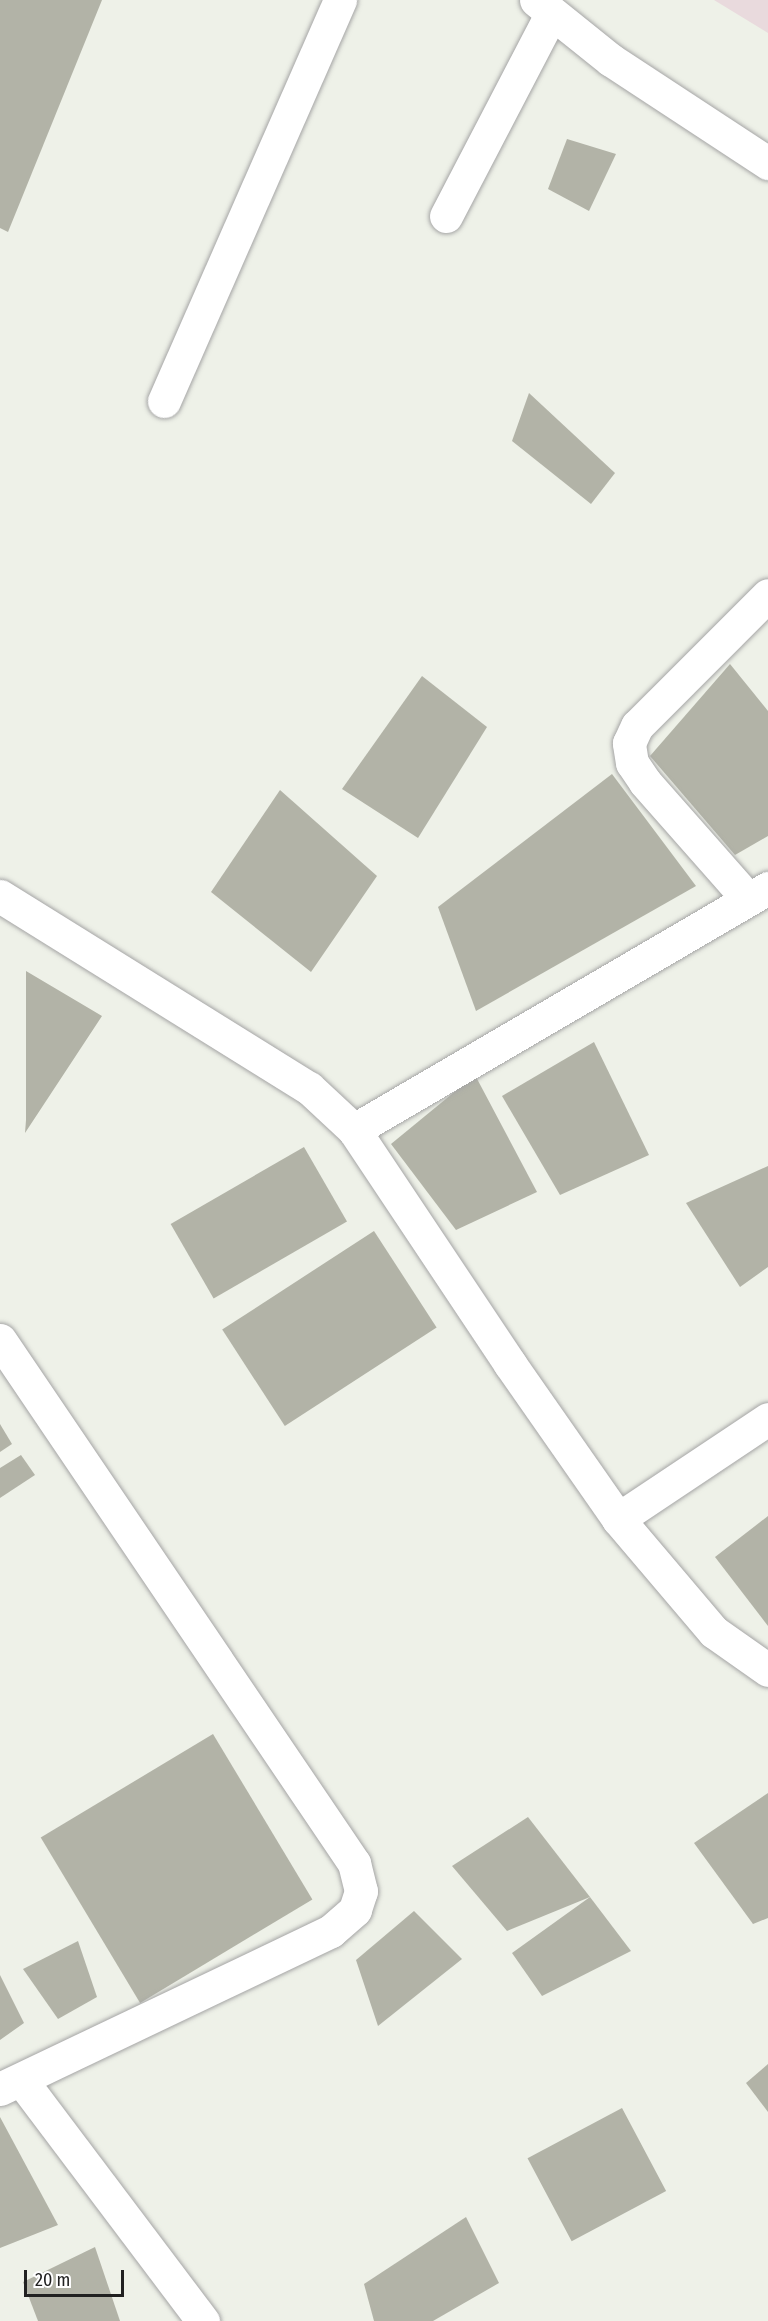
<!DOCTYPE html>
<html>
<head>
<meta charset="utf-8">
<style>
	body { margin:0 }
	#map { position:relative; width:768px; height:2321px; overflow:hidden; background:#eef1e8; font-family:"Fira Sans Condensed",sans-serif }
	div>[style] { position:absolute }
	[style*='--x'] { left:calc(var(--x)*1px); top:calc(var(--y)*1px); width:calc(var(--w)*1px); rotate:calc(var(--a)*1deg) }
	.industrial>* { inset:0; background:#e9dadd }
	.building>* { inset:0; background:#b2b3a7; transform-origin:0 0 }
	.roads { filter:drop-shadow(0 0 2px #a5a5a5) drop-shadow(0 0 2px #a5a5a5) }
	.minor>* { height:33px; margin:-16.5px; padding:0 16.5px; transform-origin:16.5px; border-radius:16.5px; background:#fff }
	span { translate:-50% -50%; white-space:nowrap; text-align:center; line-height:1.15; -webkit-text-stroke:4.5px #fff; paint-order:stroke }
	.scale { position:absolute; left:24px; top:2270px; width:100px; height:27px; box-sizing:border-box; border:3px solid #212121; border-top:0; padding-left:8px; font-size:18px; line-height:21px; white-space:nowrap; color:#212121; -webkit-text-stroke:4px #fff; paint-order:stroke }
</style>
</head>
<body>
<div id="map">
	<div class="industrial">
		<div style="clip-path:polygon(714px 0,768px 0,768px 33px)"></div>
	</div>
	<div class="building">
		<div style="clip-path:polygon(0 0,102px 0,8px 232px,0 228px)"></div>
		<div style="clip-path:polygon(567px 139px,616px 154px,589px 211px,548px 189px)"></div>
		<div style="clip-path:polygon(529px 393px,615px 473px,591px 504px,512px 441px)"></div>
		<div style="clip-path:polygon(730px 664px,768px 711px,768px 836px,735px 855px,650px 756px)"></div>
		<div style="clip-path:polygon(422px 676px,487px 727px,418px 838px,342px 789px)"></div>
		<div style="clip-path:polygon(612px 774px,696px 886px,476px 1011px,438px 907px)"></div>
		<div style="clip-path:polygon(280px 790px,377px 876px,311px 972px,211px 892px)"></div>
		<div style="clip-path:polygon(26px 971px,102px 1016px,25px 1133px,26px 1120px)"></div>
		<div style="clip-path:polygon(594px 1042px,649px 1155px,560px 1195px,502px 1096px)"></div>
		<div style="clip-path:polygon(475px 1075px,537px 1192px,456px 1230px,391px 1144px)"></div>
		<div style="left:304px;top:1147px;width:86px;height:154px;rotate:60deg"></div>
		<div style="clip-path:polygon(768px 1166px,768px 1267px,740px 1287px,686px 1203px)"></div>
		<div style="left:374px;top:1231px;width:115px;height:181px;rotate:57deg"></div>
		<div style="clip-path:polygon(0 1424px,12px 1444px,0 1452px)"></div>
		<div style="clip-path:polygon(21px 1455px,35px 1475px,0 1498px,0 1468px)"></div>
		<div style="clip-path:polygon(768px 1516px,768px 1626px,715px 1557px)"></div>
		<div style="left:213px;top:1734px;width:193px;height:201px;rotate:59deg"></div>
		<div style="clip-path:polygon(768px 1793px,768px 1918px,753px 1924px,694px 1843px)"></div>
		<div style="clip-path:polygon(528px 1817px,590px 1897px,507px 1931px,452px 1866px)"></div>
		<div style="clip-path:polygon(590px 1897px,631px 1951px,542px 1996px,512px 1953px)"></div>
		<div style="clip-path:polygon(414px 1911px,462px 1959px,378px 2026px,356px 1960px)"></div>
		<div style="clip-path:polygon(78px 1941px,97px 1997px,58px 2019px,23px 1969px)"></div>
		<div style="clip-path:polygon(0 1975px,24px 2023px,0 2040px)"></div>
		<div style="clip-path:polygon(768px 2064px,768px 2112px,746px 2083px)"></div>
		<div style="left:622px;top:2108px;width:94px;height:107px;rotate:62deg"></div>
		<div style="clip-path:polygon(0 2117px,58px 2225px,0 2248px)"></div>
		<div style="clip-path:polygon(466px 2217px,499px 2283px,433px 2321px,374px 2321px,364px 2284px)"></div>
		<div style="clip-path:polygon(95px 2247px,120px 2321px,38px 2321px,23px 2282px)"></div>
	</div>
	<div class="roads">
		<div class="minor">
			<div style="--x:536;--y:0;--w:96;--a:38.7"></div>
			<div style="--x:611;--y:60;--w:188;--a:33.3"></div>
			<div style="--x:446;--y:216;--w:228;--a:-62.5"></div>
			<div style="--x:164;--y:401;--w:438;--a:-66.3"></div>
			<div style="--x:0;--y:896;--w:364;--a:31.9"></div>
			<div style="--x:309;--y:1088;--w:62;--a:43"></div>
			<div style="--x:354;--y:1130;--w:281;--a:56.3"></div>
			<div style="--x:510;--y:1364;--w:189;--a:55.1"></div>
			<div style="--x:618;--y:1519;--w:148;--a:49.7"></div>
			<div style="--x:714;--y:1632;--w:66;--a:35.1"></div>
			<div style="--x:748;--y:899;--w:156;--a:-131.4"></div>
			<div style="--x:645;--y:782;--w:23;--a:-124"></div>
			<div style="--x:632;--y:763;--w:20;--a:-99"></div>
			<div style="--x:629;--y:743;--w:19;--a:-65"></div>
			<div style="--x:637;--y:726;--w:185;--a:-45"></div>
			<div style="--x:354;--y:1130;--w:480;--a:-30.3"></div>
			<div style="--x:0;--y:1340;--w:632;--a:55.91"></div>
			<div style="--x:354;--y:1863;--w:29;--a:76"></div>
			<div style="--x:361;--y:1891;--w:20;--a:108"></div>
			<div style="--x:355;--y:1910;--w:32;--a:139"></div>
			<div style="--x:331;--y:1931;--w:367;--a:154.5"></div>
			<div style="--x:618;--y:1519;--w:180;--a:-33.7"></div>
			<div style="--x:22;--y:2081;--w:301;--a:53"></div>
		</div>
	</div>
	<div class="scale">20 m</div>
</div>
</body>
</html>
